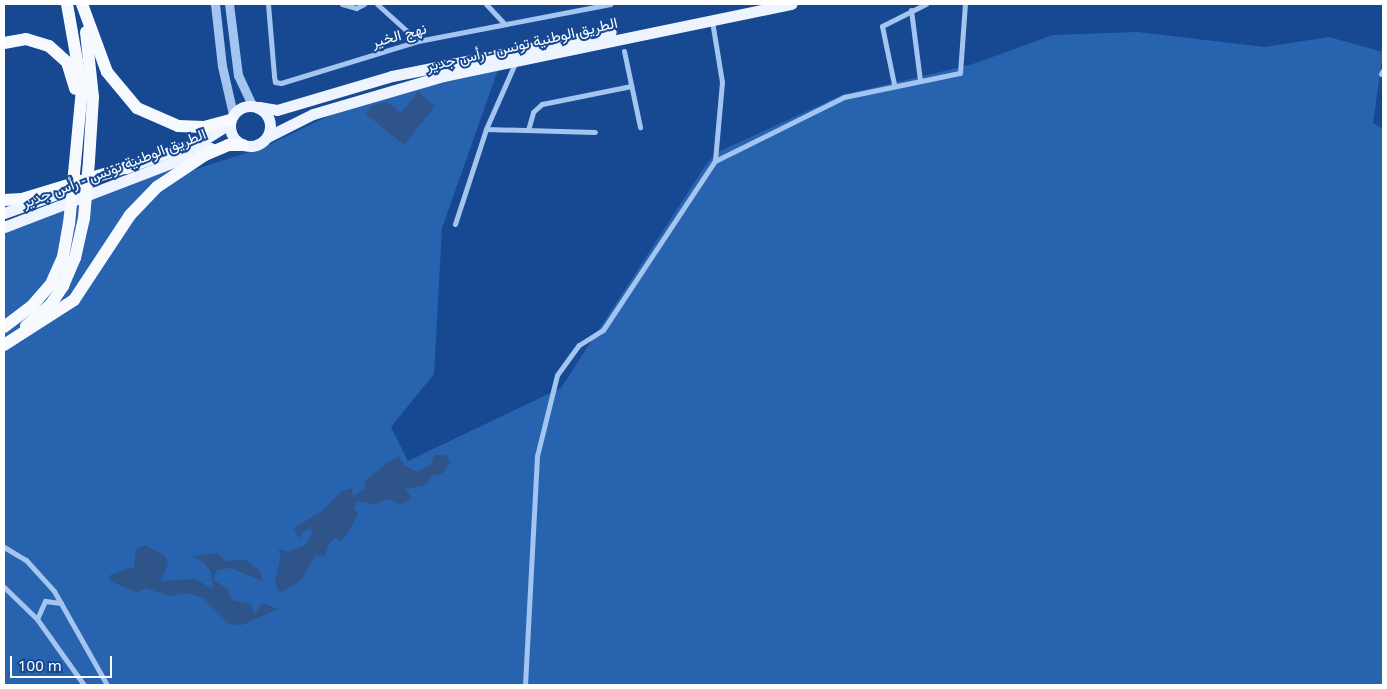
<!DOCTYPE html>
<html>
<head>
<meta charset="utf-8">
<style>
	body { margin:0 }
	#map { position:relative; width:1387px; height:689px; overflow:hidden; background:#164992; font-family:"Noto Sans",Vazirmatn,sans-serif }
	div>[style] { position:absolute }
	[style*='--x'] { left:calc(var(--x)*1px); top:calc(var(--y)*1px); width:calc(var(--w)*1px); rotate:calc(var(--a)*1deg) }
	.green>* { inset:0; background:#2863b0 }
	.water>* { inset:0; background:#2e5489 }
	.minor>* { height:5px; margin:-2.5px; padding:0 2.5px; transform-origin:2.5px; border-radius:2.5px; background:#a4c5f0 }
	.tertiary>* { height:9px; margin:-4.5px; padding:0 4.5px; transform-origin:4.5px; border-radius:4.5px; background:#a4c5f0 }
	.primary>* { height:11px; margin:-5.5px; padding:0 5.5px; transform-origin:5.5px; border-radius:5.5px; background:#edf4ff }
	.primary>.ring { margin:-5.5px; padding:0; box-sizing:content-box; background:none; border:11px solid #edf4ff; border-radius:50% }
	.trunk>* { height:12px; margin:-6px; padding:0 6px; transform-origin:6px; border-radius:6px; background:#f6faff }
	.trunk-bridge>* { height:12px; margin:-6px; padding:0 6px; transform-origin:6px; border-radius:6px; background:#f6faff }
	span { translate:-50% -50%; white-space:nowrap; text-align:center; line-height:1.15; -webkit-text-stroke:4px #164992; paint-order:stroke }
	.street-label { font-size:15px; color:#fff }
	.frame { position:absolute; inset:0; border:5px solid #fff; pointer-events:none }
	.scale { position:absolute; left:10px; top:656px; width:102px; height:22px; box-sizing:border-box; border:2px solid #fff; border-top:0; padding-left:6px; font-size:15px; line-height:18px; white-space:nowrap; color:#fff; -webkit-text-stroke:4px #164992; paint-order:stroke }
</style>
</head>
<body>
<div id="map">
	<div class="green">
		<div style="clip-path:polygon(1137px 32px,1265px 47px,1329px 37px,1383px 52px,1373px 123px,1383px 129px,1383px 685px,4px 685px,4px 230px,186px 161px,190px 171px,262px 148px,339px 111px,499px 67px,442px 228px,434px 374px,391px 427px,408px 461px,561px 388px,707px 163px,718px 152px,842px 95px,970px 65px,1053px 35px)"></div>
	</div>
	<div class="water">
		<div style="clip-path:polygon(418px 92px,435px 106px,404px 145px,366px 114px,371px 106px,387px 102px,401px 113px)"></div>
		<div style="clip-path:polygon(434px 455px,445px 455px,451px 461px,442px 474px,432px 476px,426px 485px,405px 489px,412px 498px,400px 505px,390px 499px,372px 504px,358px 501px,353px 509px,358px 514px,349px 531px,341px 541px,335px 538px,328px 545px,325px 557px,316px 555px,301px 580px,280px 593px,275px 583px,281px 555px,278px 549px,289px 552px,305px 545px,312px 535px,311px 528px,303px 531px,299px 539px,294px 528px,322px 511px,342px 491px,353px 488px,352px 497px,364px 489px,366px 480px,390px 461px,399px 457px,405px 466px,418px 472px,432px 463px)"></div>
		<div style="clip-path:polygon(145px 545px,165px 556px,168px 563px,161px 581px,196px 579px,213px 590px,211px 573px,205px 563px,192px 556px,217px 553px,226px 561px,245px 560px,259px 570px,263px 581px,230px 568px,217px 570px,213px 580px,228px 589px,232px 600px,251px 604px,254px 615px,262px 603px,278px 609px,242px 625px,229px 624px,202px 597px,186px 593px,170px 596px,145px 588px,138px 593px,112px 582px,108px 576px,134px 567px,136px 549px)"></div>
	</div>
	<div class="minor">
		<div style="--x:268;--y:4;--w:72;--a:85.2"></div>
		<div style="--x:274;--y:76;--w:6;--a:81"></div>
		<div style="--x:275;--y:82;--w:6;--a:9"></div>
		<div style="--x:281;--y:83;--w:143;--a:-17"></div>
		<div style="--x:418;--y:41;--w:196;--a:-10.9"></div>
		<div style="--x:342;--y:4;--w:15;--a:16"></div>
		<div style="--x:356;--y:8;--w:9;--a:-27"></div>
		<div style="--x:377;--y:4;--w:55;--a:42.1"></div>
		<div style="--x:486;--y:4;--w:26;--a:47"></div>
		<div style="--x:911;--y:10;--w:71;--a:82.7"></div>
		<div style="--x:712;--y:21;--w:62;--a:80.7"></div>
		<div style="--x:722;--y:82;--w:79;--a:95.1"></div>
		<div style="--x:624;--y:51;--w:78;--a:78.1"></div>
		<div style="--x:1381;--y:74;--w:4;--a:-63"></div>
		<div style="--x:894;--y:84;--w:59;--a:-101.7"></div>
		<div style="--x:882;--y:26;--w:49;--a:-26.6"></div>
		<div style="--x:486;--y:129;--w:109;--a:1.6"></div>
		<div style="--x:528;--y:130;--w:19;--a:-74"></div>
		<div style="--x:533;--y:112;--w:12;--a:-42"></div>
		<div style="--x:542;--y:104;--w:91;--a:-11.4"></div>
		<div style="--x:455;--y:224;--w:100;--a:-71.9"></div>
		<div style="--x:486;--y:129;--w:74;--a:-66.2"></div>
		<div style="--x:4;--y:547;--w:26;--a:31"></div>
		<div style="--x:26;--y:560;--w:42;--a:47.9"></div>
		<div style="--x:54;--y:591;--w:108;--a:60.6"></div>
		<div style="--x:4;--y:587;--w:46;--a:44.1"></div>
		<div style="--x:37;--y:619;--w:81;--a:54.5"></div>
		<div style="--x:37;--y:619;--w:20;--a:-66"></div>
		<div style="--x:45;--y:601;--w:16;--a:7"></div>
		<div style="--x:525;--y:685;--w:229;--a:-87"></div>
		<div style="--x:537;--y:456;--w:83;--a:-76.1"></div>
		<div style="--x:557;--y:375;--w:37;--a:-54"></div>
		<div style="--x:579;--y:345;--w:28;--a:-32"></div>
		<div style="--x:603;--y:330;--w:203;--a:-56.5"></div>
		<div style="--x:715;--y:161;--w:144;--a:-26.4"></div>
		<div style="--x:844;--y:97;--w:118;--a:-11.7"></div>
		<div style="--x:960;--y:73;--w:69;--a:-85.9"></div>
	</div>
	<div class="tertiary">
		<div style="--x:215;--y:4;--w:62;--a:83.6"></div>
		<div style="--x:222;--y:66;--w:49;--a:77.1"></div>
		<div style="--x:229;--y:4;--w:72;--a:82.8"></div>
		<div style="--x:238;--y:75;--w:33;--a:65"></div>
	</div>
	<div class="primary">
		<div class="ring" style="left:230px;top:106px;width:29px;height:29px"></div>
		<div style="--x:259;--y:107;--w:18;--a:9"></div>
		<div style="--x:277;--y:110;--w:120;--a:-16.5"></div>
		<div style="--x:392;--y:76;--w:223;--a:-11.4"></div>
		<div style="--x:267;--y:137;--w:51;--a:-26.6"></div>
		<div style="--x:313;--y:114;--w:135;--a:-16.3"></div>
		<div style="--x:443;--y:76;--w:356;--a:-11.7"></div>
		<div style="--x:126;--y:168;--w:84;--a:-20.2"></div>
		<div style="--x:205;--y:139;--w:28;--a:-32"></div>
		<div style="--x:4;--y:213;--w:56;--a:-19.7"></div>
		<div style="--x:4;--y:227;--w:221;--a:-21"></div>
	</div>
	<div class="trunk">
		<div style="--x:67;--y:4;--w:86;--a:80"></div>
		<div style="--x:82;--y:89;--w:74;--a:95.4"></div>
		<div style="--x:82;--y:4;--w:72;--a:69.8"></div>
		<div style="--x:107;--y:72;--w:47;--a:50.2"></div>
		<div style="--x:137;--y:108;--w:45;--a:23.7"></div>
		<div style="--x:178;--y:126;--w:26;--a:2"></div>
		<div style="--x:204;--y:127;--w:27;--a:-15"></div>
		<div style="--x:86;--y:32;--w:65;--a:83.9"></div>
		<div style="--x:93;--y:97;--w:64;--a:93.6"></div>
		<div style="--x:4;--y:43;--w:22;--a:-10"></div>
		<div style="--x:26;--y:39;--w:24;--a:17"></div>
		<div style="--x:49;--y:46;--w:24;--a:42"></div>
		<div style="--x:67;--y:62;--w:28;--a:73"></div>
		<div style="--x:4;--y:200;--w:18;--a:-3"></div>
		<div style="--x:22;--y:199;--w:117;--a:-16.9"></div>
		<div style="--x:26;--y:326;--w:33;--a:-41"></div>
		<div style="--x:51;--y:304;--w:22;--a:-56"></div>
		<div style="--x:63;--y:286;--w:30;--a:-67"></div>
		<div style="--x:75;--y:258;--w:41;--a:-77.3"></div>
		<div style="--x:4;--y:327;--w:34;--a:-37"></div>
		<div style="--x:31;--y:307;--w:30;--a:-49"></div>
		<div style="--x:51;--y:284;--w:30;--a:-66"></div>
		<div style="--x:63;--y:257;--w:34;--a:-80"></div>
		<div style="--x:4;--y:345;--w:83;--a:-32.7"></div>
		<div style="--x:74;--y:300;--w:102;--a:-56.6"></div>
		<div style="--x:130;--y:215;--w:39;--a:-46"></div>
		<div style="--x:157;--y:187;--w:58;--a:-33.7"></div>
		<div style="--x:205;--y:155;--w:25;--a:-23"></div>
		<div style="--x:228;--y:145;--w:15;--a:0"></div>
	</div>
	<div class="trunk-bridge">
		<div style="--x:84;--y:218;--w:57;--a:-85"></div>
		<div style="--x:69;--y:224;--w:61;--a:-84.4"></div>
	</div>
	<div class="street-label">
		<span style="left:399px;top:35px;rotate:-15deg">نهج الخير</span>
		<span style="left:522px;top:44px;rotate:-13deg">الطريق الوطنية تونس - رأس جدير</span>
		<span style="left:114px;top:168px;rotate:-21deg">الطريق الوطنية تونس - رأس جدير</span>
	</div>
	<div class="frame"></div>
	<div class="scale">100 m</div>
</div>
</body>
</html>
